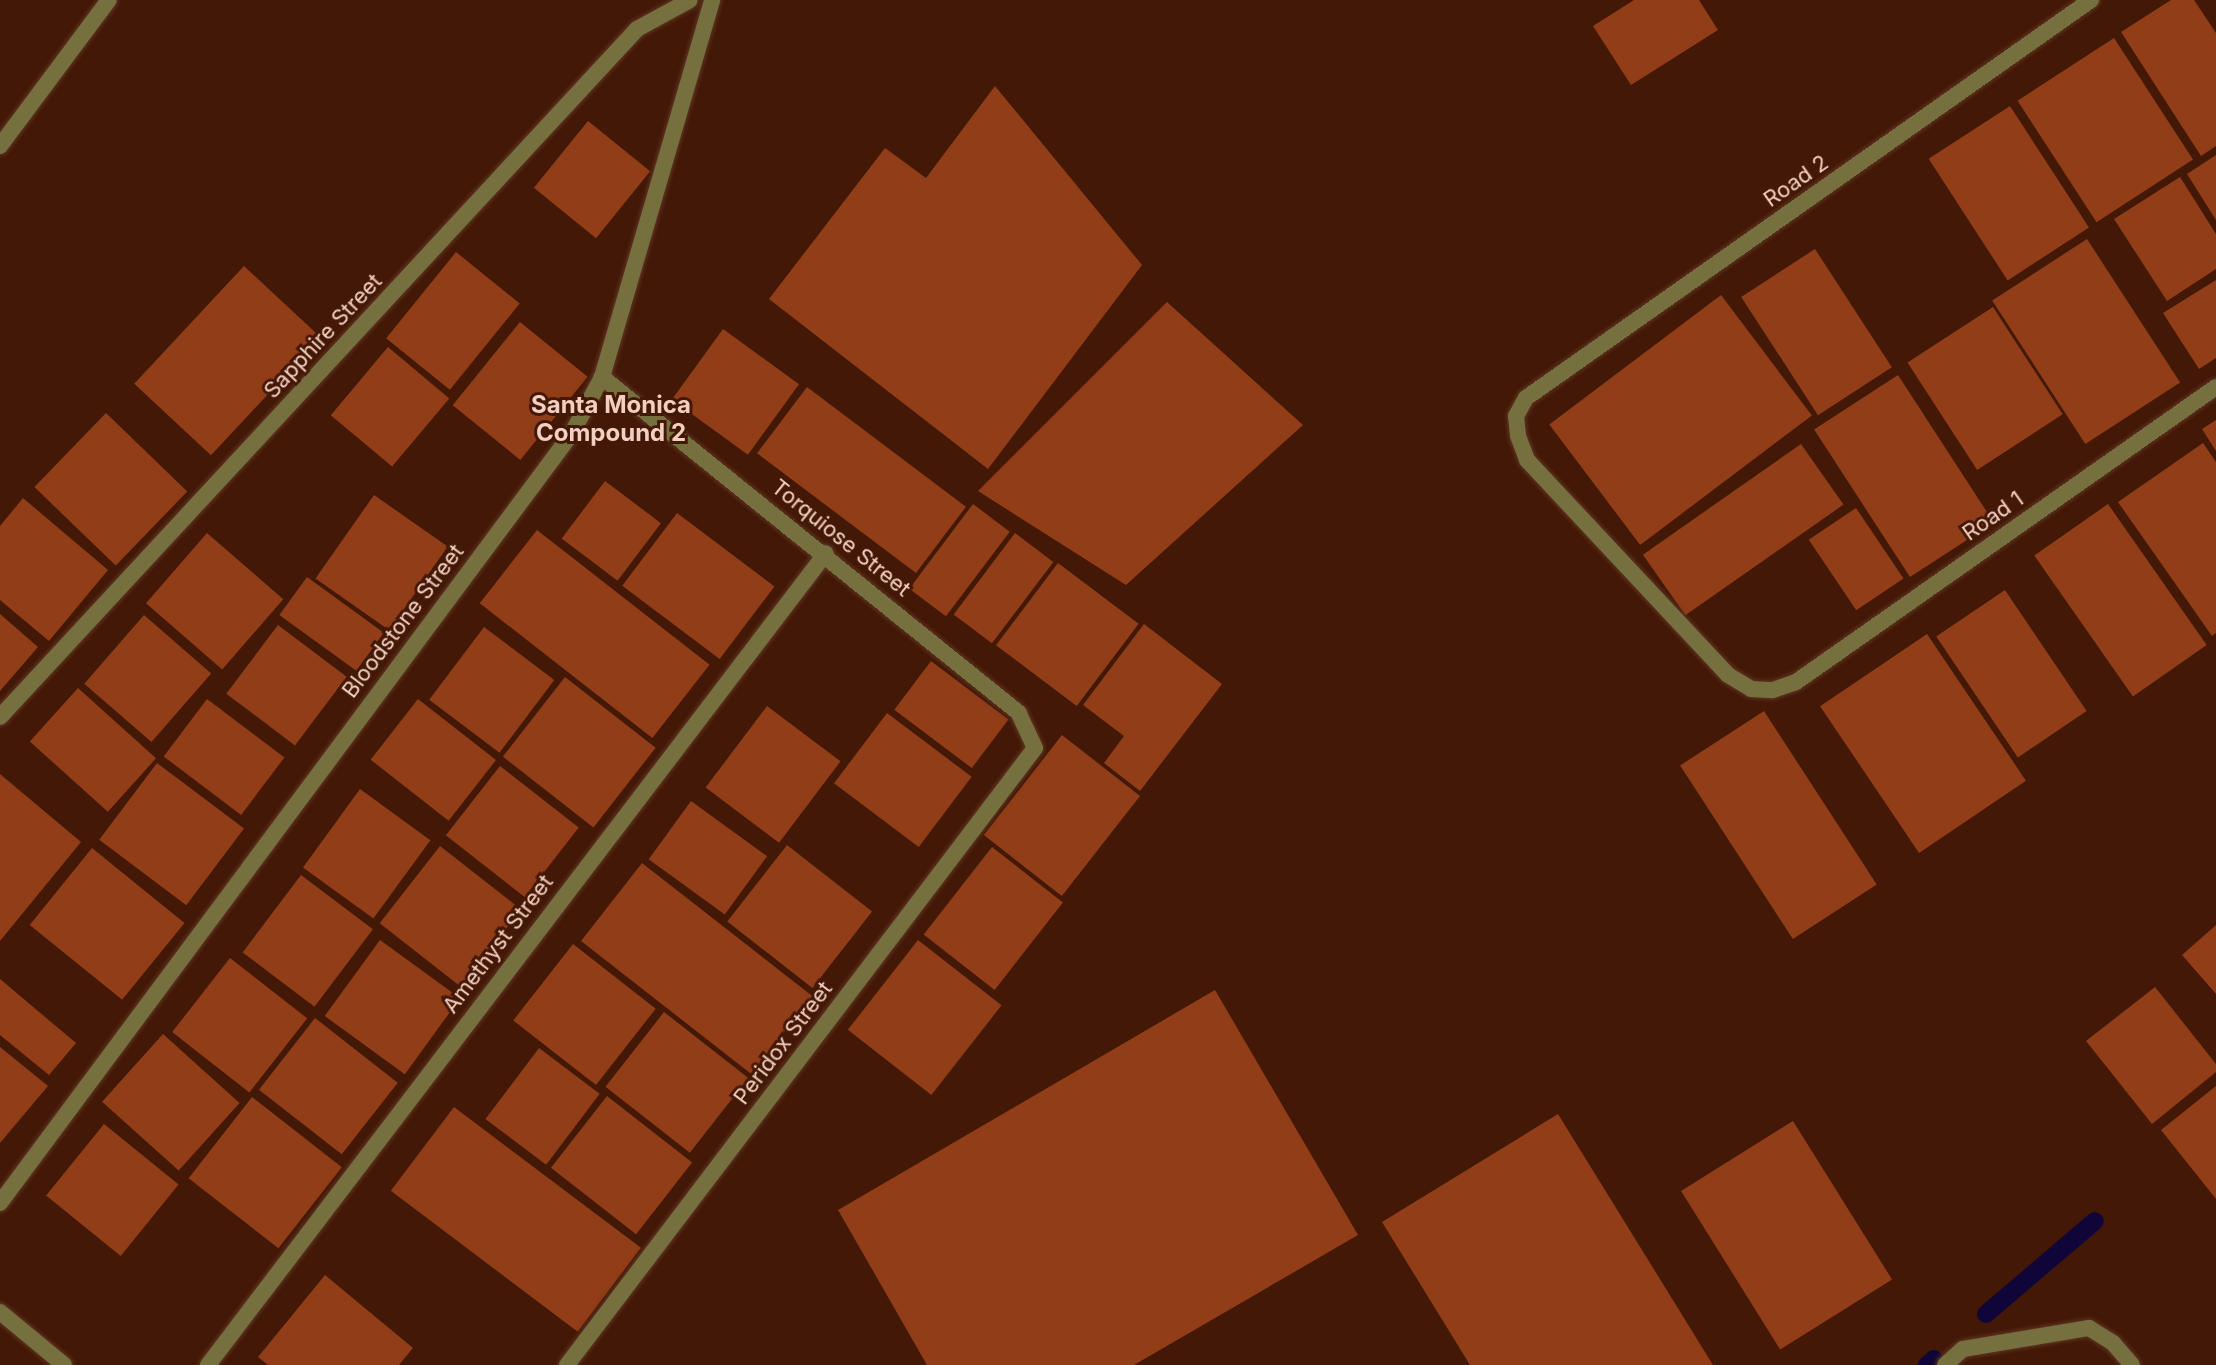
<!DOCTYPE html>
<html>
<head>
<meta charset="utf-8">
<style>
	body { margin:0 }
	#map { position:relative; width:2216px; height:1365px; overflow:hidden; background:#431806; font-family:Inter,sans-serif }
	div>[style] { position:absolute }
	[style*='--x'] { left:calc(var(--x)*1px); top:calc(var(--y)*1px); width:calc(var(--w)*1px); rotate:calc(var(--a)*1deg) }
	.stream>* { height:18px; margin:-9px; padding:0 9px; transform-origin:9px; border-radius:9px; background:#0f0539 }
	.building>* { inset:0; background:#913d18; transform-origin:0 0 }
	.roads { filter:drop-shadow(0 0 2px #5f3524) drop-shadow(0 0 2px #5f3524) }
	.minor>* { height:16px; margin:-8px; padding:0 8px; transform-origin:8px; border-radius:8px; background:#76703e }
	span { translate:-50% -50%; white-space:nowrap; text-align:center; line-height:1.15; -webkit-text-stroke:6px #431806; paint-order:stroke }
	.street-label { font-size:22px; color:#f3cfc1 }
	.neighbourhood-label { font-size:24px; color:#f3cfc1; font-weight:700 }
</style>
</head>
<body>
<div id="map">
	<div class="stream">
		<div style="--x:1986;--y:1314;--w:143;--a:-40.5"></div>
		<div style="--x:1927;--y:1365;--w:9;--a:-41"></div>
	</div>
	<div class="building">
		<div style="clip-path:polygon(1634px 0,1699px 0,1718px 30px,1631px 85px,1593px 26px)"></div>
		<div style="clip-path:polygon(2171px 0,2194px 0,2216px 33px,2216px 146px,2201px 156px,2121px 32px)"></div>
		<div style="left:2114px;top:38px;width:145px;height:115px;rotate:57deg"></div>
		<div style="clip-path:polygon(995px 86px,1142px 265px,988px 469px,769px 299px,885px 148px,926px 178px)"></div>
		<div style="left:2010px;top:106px;width:145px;height:97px;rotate:57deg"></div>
		<div style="left:588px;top:121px;width:80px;height:86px;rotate:39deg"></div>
		<div style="clip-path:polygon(2216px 155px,2216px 220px,2187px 174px)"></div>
		<div style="clip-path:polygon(2180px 177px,2216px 234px,2216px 269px,2167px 301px,2114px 219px)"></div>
		<div style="left:2087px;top:239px;width:171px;height:113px;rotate:57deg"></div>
		<div style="left:1815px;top:249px;width:141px;height:88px;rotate:57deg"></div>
		<div style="left:456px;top:252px;width:82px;height:111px;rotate:39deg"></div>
		<div style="left:244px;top:266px;width:105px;height:161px;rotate:43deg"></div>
		<div style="clip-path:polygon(2216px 280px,2216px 358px,2199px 369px,2163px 313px)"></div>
		<div style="left:1721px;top:295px;width:151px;height:215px;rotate:53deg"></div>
		<div style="clip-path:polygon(1167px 302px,1303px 425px,1126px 585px,978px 491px)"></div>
		<div style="left:1993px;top:307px;width:128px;height:102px;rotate:57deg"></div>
		<div style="left:520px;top:322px;width:87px;height:107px;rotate:39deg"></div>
		<div style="left:723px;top:329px;width:94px;height:87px;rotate:36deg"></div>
		<div style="left:388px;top:347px;width:80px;height:89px;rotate:40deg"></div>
		<div style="left:1898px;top:375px;width:176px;height:100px;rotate:57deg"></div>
		<div style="left:807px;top:387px;width:199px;height:83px;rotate:37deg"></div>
		<div style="left:106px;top:413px;width:113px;height:103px;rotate:44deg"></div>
		<div style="clip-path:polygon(2216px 420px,2216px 451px,2202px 429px)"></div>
		<div style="clip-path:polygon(2203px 443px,2216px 462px,2216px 633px,2212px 636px,2118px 502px)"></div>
		<div style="left:1801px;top:444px;width:74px;height:193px;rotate:55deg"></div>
		<div style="left:605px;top:481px;width:70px;height:72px;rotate:37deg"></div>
		<div style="left:374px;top:495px;width:90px;height:102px;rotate:35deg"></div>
		<div style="clip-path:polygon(23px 498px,108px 570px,49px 641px,0 600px,0 526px)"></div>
		<div style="left:973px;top:504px;width:46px;height:106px;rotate:37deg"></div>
		<div style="left:2108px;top:504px;width:172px;height:90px;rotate:55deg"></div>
		<div style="left:1856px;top:508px;width:85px;height:57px;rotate:56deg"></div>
		<div style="left:677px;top:513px;width:122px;height:91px;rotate:37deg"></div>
		<div style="left:537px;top:530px;width:219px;height:93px;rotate:38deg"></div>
		<div style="left:207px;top:533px;width:101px;height:93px;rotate:41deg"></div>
		<div style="left:1015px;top:533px;width:48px;height:102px;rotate:37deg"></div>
		<div style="left:1058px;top:563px;width:101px;height:103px;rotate:37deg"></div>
		<div style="left:307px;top:577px;width:95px;height:47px;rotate:36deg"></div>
		<div style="left:2005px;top:590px;width:146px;height:83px;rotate:56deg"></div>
		<div style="clip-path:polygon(0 614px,38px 647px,0 691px)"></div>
		<div style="left:144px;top:615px;width:89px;height:91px;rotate:41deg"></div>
		<div style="clip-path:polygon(1144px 624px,1222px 684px,1140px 791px,1104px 763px,1124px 736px,1083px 705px)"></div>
		<div style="left:278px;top:625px;width:86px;height:86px;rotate:37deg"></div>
		<div style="left:484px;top:627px;width:88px;height:91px;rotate:37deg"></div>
		<div style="left:1927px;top:634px;width:177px;height:129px;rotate:56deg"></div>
		<div style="left:931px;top:661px;width:97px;height:61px;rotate:37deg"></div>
		<div style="left:565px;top:677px;width:115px;height:101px;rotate:38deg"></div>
		<div style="left:78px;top:688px;width:105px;height:72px;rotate:42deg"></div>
		<div style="left:207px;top:699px;width:97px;height:72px;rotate:37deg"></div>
		<div style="left:418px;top:699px;width:99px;height:77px;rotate:38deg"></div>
		<div style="left:767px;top:706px;width:92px;height:102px;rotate:37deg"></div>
		<div style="left:1764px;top:711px;width:207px;height:100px;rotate:57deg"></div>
		<div style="left:887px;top:713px;width:106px;height:88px;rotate:37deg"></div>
		<div style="left:1062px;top:735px;width:99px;height:127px;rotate:38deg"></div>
		<div style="left:157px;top:763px;width:109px;height:96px;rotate:37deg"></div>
		<div style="left:500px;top:766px;width:100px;height:88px;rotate:38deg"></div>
		<div style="clip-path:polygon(0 774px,81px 842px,0 941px)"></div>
		<div style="left:360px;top:789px;width:87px;height:97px;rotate:36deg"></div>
		<div style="left:691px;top:801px;width:94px;height:72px;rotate:36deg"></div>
		<div style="left:787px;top:845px;width:108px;height:97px;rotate:38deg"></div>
		<div style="left:440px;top:846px;width:103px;height:98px;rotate:38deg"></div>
		<div style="left:992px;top:847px;width:90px;height:111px;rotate:38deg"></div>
		<div style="left:92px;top:848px;width:119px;height:99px;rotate:39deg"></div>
		<div style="left:642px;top:863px;width:216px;height:99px;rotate:38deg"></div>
		<div style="left:301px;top:875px;width:90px;height:97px;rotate:37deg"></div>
		<div style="clip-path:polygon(2216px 925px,2216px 994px,2182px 955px)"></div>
		<div style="left:380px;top:940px;width:99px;height:94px;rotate:36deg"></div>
		<div style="left:918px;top:940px;width:106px;height:114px;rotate:38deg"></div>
		<div style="left:573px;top:944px;width:105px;height:97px;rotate:38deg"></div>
		<div style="left:230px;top:958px;width:98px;height:94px;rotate:38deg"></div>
		<div style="clip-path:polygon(0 979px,76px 1043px,49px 1075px,0 1035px)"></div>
		<div style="clip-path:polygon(2155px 987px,2216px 1064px,2216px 1072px,2152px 1124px,2086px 1041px)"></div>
		<div style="clip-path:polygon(1215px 990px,1358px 1235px,1134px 1365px,927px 1365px,838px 1210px)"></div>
		<div style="left:664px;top:1012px;width:107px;height:95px;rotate:38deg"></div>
		<div style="left:315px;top:1018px;width:105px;height:91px;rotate:38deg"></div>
		<div style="left:163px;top:1034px;width:103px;height:91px;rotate:42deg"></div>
		<div style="clip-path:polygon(0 1047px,48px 1086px,0 1143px)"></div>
		<div style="left:539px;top:1048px;width:76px;height:89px;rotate:37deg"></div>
		<div style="clip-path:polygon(2216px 1086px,2216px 1199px,2161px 1130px)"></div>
		<div style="left:607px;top:1096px;width:108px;height:91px;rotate:38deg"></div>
		<div style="left:252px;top:1097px;width:114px;height:103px;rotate:38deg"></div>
		<div style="left:454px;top:1107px;width:234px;height:105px;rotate:37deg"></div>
		<div style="clip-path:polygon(1558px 1114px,1713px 1365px,1470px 1365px,1382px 1222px)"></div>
		<div style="left:1793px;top:1121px;width:187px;height:132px;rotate:58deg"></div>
		<div style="left:104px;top:1124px;width:96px;height:92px;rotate:39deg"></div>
		<div style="clip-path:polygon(325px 1275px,413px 1348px,399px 1365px,268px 1365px,258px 1357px)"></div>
	</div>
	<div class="roads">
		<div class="minor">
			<div style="--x:2091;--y:0;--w:691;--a:144.84"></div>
			<div style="--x:1526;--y:398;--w:21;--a:119"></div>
			<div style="--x:1516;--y:416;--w:20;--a:84"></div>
			<div style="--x:1518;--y:436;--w:26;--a:69"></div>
			<div style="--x:1527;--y:460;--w:294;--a:46.9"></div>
			<div style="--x:1728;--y:675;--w:27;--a:31"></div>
			<div style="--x:1751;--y:689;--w:22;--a:3"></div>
			<div style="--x:1773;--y:690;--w:24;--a:-19"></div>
			<div style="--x:1796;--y:682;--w:513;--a:-35.08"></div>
			<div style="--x:0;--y:146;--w:182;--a:-53.3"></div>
			<div style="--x:0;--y:717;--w:938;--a:-47.2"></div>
			<div style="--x:637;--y:29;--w:60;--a:-28.7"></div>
			<div style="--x:0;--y:1203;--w:959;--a:-53.39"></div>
			<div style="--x:572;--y:433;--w:64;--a:-61.8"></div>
			<div style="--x:602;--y:377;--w:393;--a:-73.7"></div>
			<div style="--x:0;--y:1312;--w:83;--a:39.6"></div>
			<div style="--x:208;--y:1365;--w:1020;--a:-52.73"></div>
			<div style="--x:567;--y:1365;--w:774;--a:-52.82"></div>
			<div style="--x:1035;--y:748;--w:38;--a:-115"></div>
			<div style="--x:1019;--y:713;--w:536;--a:-141.14"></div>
			<div style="--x:1945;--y:1365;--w:24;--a:-42"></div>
			<div style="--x:1963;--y:1349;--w:128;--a:-9.5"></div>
			<div style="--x:2089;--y:1328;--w:28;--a:32"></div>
			<div style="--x:2113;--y:1343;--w:29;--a:49"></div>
		</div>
	</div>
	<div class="street-label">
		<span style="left:1796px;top:181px;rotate:-35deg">Road 2</span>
		<span style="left:323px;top:336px;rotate:-47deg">Sapphire Street</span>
		<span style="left:1993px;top:516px;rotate:-35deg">Road 1</span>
		<span style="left:841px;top:538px;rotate:39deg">Torquiose Street</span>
		<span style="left:403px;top:621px;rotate:-53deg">Bloodstone Street</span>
		<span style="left:498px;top:944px;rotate:-53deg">Amethyst Street</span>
		<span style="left:783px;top:1043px;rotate:-53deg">Peridox Street</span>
	</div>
	<div class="neighbourhood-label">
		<span style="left:611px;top:419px">Santa Monica<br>Compound 2</span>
	</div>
</div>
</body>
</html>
